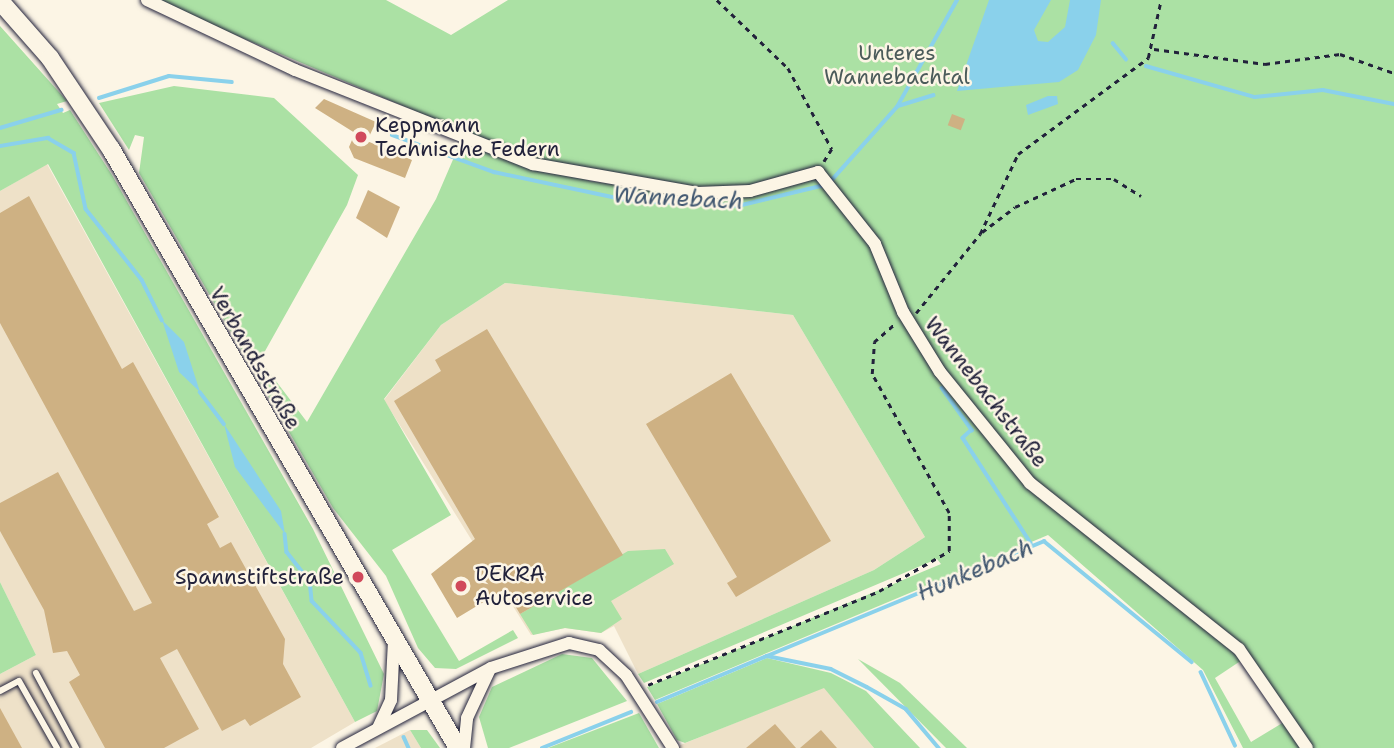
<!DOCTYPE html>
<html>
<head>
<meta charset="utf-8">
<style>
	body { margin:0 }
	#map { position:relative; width:1394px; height:748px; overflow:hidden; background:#fcf5e5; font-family:"Shantell Sans",sans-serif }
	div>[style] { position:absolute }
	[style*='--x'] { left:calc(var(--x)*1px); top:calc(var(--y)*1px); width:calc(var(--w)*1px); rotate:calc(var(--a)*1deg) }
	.built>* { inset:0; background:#eee1c8 }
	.green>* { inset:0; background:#abe1a4 }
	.water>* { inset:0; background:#8ad1eb }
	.stream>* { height:3.5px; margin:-1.75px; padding:0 1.75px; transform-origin:1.75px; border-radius:1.75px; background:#8ad1eb }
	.building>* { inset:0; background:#ceb183; transform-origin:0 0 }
	.path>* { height:2.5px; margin-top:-1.25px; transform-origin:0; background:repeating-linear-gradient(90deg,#22223b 0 5px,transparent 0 10px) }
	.roads { filter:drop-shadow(0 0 2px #22223b) drop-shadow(0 0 2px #22223b) }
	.lane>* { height:6px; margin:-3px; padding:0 3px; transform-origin:3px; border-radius:3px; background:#fcf5e5 }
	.street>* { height:12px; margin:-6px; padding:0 6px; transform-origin:6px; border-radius:6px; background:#fcf5e5 }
	.secondary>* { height:18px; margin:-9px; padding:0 9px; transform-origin:9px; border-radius:9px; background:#fcf5e5 }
	.dots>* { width:19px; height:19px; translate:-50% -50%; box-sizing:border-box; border:4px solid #fcf5e5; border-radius:50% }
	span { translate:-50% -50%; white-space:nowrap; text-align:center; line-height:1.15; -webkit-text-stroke:5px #fcf5e5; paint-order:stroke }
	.park-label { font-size:21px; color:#4b5b5a }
	.poi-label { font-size:21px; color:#22223b }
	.left { translate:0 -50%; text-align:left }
	.right { translate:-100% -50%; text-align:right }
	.street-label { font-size:21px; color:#22223b }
	.water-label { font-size:23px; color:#415770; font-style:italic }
</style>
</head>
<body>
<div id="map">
	<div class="built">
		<div style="clip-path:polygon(47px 164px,355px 722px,311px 748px,0 748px,0 674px,36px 655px,0 582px,0 191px)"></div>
		<div style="clip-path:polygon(505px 283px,793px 315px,925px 537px,874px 570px,638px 674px,614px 626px,601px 633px,565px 628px,531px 635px,384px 400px,441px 325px)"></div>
		<div style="clip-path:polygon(824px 687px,874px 748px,673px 748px)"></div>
		<div style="clip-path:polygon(410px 730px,421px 748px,375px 748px)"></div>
	</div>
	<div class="green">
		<div style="clip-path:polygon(evenodd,153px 0,386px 0,451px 35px,508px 0,1394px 0,1394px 748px,1304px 748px,1295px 737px,1302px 748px,1243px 748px,1203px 670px,1048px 535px,655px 700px,647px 687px,941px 564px,937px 559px,644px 683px,638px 674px,874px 570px,925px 537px,793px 315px,505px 283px,441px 325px,384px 399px,451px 515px,392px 550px,459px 661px,513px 630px,518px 638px,456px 669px,435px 668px,418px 648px,386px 576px,333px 508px,139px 173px,144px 137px,135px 135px,129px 150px,99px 103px,174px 86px,274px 98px,358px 175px,347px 205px,260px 360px,307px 422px,436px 199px,461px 141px,590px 181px,697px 196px,750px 194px,814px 176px,873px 247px,903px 318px,909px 313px,879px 242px,822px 170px,750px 188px,697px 190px,533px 161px,153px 0,1242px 660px,1284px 722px,1251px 742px,1215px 678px,1242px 660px)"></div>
		<div style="clip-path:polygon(0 26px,67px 101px,57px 104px,63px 113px,70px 110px,112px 175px,313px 529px,384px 674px,377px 711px,355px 722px,48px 164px,0 191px)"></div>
		<div style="clip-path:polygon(665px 549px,674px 564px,611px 601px,622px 619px,601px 633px,565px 628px,533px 635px,520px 614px,628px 551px)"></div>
		<div style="clip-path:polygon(0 582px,36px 655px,0 674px)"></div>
		<div style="clip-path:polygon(562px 654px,592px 658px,627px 701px,509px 748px,488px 748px,479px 717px,492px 687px)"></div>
		<div style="clip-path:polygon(767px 658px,831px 673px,866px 691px,920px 748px,874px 748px,824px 688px,685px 743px,677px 740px,657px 704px)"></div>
		<div style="clip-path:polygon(858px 659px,900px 683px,967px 748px,946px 748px)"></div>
		<div style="clip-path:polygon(639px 713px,659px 748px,548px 748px)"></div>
		<div style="clip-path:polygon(410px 730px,427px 730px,440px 748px,421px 748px)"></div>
	</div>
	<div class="water">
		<div style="clip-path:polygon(989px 0,1051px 0,1034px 30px,1038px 41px,1048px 42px,1065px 27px,1070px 0,1101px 0,1096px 35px,1078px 70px,1059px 82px,957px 91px)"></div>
		<div style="clip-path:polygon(1048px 96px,1057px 96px,1058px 104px,1028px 115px,1026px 105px)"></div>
		<div style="clip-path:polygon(162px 320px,184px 342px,200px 392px,179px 372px)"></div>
		<div style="clip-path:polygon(224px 424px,281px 511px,285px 534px,235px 467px)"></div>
	</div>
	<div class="stream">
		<div style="--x:1113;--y:43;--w:21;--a:51"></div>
		<div style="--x:1146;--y:66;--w:113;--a:15.9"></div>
		<div style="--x:1255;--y:97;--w:68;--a:-5.9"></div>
		<div style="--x:1323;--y:90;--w:72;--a:11.2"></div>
		<div style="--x:99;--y:98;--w:73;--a:-17.4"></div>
		<div style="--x:169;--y:76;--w:63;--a:5.4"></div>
		<div style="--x:898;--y:106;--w:37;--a:-17"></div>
		<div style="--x:0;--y:128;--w:64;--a:-16.4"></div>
		<div style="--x:392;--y:135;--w:109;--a:19.9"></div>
		<div style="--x:494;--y:172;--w:141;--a:11.9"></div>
		<div style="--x:632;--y:201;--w:106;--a:2.7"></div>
		<div style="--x:738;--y:206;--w:89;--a:-13.6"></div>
		<div style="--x:0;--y:146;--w:49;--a:-9.5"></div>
		<div style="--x:48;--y:138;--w:30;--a:30"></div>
		<div style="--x:74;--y:153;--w:57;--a:77.9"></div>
		<div style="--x:86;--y:209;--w:90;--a:51.7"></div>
		<div style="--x:142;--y:280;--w:45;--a:63.4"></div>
		<div style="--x:831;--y:181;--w:99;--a:-48.3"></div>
		<div style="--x:897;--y:107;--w:123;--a:-60.7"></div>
		<div style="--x:942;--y:388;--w:52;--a:54.5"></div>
		<div style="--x:972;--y:430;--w:12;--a:138"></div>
		<div style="--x:963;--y:438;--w:125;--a:57.1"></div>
		<div style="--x:200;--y:392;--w:40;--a:53"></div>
		<div style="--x:285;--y:534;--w:18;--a:84"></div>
		<div style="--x:287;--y:552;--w:37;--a:52"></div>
		<div style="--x:310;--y:581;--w:20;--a:84"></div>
		<div style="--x:312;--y:601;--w:71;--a:46.7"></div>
		<div style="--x:361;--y:653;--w:34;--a:73"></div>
		<div style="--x:767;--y:656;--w:300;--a:-22.5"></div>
		<div style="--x:1044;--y:541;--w:191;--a:39.3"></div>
		<div style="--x:1201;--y:672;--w:81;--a:65"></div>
		<div style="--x:657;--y:702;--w:119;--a:-22.7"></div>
		<div style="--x:767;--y:656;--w:65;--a:11.5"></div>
		<div style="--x:831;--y:669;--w:40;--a:26.6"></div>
		<div style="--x:867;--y:687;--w:45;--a:29.4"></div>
		<div style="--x:906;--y:709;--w:51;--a:49.8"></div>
		<div style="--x:404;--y:737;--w:12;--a:66"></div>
		<div style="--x:542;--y:748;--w:96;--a:-22"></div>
	</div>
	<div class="building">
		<div style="clip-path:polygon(324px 99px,376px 122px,367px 141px,412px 160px,405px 178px,354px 158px,349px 147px,355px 133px,315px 108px)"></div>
		<div style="left:952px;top:114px;width:14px;height:12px;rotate:21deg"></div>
		<div style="clip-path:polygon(368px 190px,400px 207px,387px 238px,356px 218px)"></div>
		<div style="clip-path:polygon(29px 196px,122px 369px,133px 362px,219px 517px,207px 524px,220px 548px,231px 542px,285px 639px,283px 664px,301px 697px,250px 726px,245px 719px,222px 731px,177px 649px,160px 658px,199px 729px,164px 748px,105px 748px,69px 682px,80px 675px,67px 651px,53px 653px,44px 610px,0 531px,0 503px,58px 472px,134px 611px,152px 603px,0 323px,0 213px)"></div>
		<div style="clip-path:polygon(487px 329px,623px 555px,520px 614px,505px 589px,457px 618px,431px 574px,475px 539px,394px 401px,441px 371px,435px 360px)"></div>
		<div style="clip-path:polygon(731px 373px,831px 541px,736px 597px,727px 583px,737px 577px,646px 424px)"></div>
		<div style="clip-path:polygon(0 708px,22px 748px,0 748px)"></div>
		<div style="clip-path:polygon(775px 724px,796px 748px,746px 748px)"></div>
		<div style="clip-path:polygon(821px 730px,837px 748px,800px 748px)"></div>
	</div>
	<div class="path">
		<div style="--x:717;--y:0;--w:98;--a:43.8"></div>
		<div style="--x:788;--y:68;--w:92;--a:61.5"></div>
		<div style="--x:832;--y:149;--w:15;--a:122"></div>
		<div style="--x:1154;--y:49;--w:112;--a:7.7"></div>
		<div style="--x:1265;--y:64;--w:76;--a:-7.6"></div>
		<div style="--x:1340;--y:54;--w:57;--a:19.4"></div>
		<div style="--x:982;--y:232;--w:41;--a:-37.1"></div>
		<div style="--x:1015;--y:207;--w:67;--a:-24.7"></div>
		<div style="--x:1076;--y:179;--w:38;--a:0"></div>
		<div style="--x:1114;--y:179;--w:32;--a:32"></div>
		<div style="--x:916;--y:313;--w:102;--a:-51"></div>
		<div style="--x:980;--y:234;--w:89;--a:-64.6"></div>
		<div style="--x:1018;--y:154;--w:162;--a:-36.4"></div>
		<div style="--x:1148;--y:58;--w:59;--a:-77.4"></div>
		<div style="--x:648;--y:685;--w:249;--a:-22.1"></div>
		<div style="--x:879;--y:591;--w:81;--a:-29.7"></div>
		<div style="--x:949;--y:551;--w:38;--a:-90"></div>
		<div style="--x:949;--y:513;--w:159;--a:-119"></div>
		<div style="--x:872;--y:374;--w:32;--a:-86"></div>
		<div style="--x:874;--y:342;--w:29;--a:-41"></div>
	</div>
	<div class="roads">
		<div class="lane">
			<div style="--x:36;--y:673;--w:85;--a:61.9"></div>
			<div style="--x:0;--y:691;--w:21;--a:-28"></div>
			<div style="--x:19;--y:681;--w:77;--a:60.4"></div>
		</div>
		<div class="street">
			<div style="--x:147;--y:0;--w:164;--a:25.3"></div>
			<div style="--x:295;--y:70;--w:256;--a:21.6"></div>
			<div style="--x:533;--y:164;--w:167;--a:10"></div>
			<div style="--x:697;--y:193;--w:53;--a:-2.2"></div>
			<div style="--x:750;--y:191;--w:71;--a:-15.6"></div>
			<div style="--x:818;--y:172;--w:92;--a:51.6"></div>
			<div style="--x:875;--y:244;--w:74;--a:67.6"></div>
			<div style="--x:903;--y:312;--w:70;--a:58.3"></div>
			<div style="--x:940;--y:372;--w:143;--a:51"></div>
			<div style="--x:1030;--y:483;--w:267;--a:38.5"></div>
			<div style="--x:1239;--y:649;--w:120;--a:55.5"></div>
			<div style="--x:378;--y:728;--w:31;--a:-65"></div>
			<div style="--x:391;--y:700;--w:60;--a:-87.1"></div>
			<div style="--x:342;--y:748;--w:169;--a:-28.2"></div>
			<div style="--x:491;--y:668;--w:82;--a:-17.8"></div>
			<div style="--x:569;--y:643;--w:31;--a:13"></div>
			<div style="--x:599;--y:650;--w:37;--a:43"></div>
			<div style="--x:626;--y:675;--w:87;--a:57.2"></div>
			<div style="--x:464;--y:748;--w:30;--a:-84"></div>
			<div style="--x:467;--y:718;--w:52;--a:-64.9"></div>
		</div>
		<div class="secondary">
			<div style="--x:0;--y:1;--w:76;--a:48.7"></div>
			<div style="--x:50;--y:58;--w:110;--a:56.2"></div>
			<div style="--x:111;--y:149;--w:692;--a:59.92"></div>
		</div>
	</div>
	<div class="dots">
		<div style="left:361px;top:137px;background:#d1495b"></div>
		<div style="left:358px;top:577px;background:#d1495b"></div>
		<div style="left:461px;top:586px;background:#d1495b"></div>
	</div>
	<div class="park-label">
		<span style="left:897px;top:65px">Unteres<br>Wannebachtal</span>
	</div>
	<div class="poi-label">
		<span class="left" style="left:375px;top:137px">Keppmann<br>Technische Federn</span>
		<span class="left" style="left:475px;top:586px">DEKRA<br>Autoservice</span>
		<span class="right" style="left:344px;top:577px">Spannstiftstraße</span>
	</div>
	<div class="street-label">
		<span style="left:255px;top:358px;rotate:60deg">Verbandsstraße</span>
		<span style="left:986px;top:392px;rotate:52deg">Wannebachstraße</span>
	</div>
	<div class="water-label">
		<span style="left:678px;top:198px;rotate:3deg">Wannebach</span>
		<span style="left:975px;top:570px;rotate:-23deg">Hunkebach</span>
	</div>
</div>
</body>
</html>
